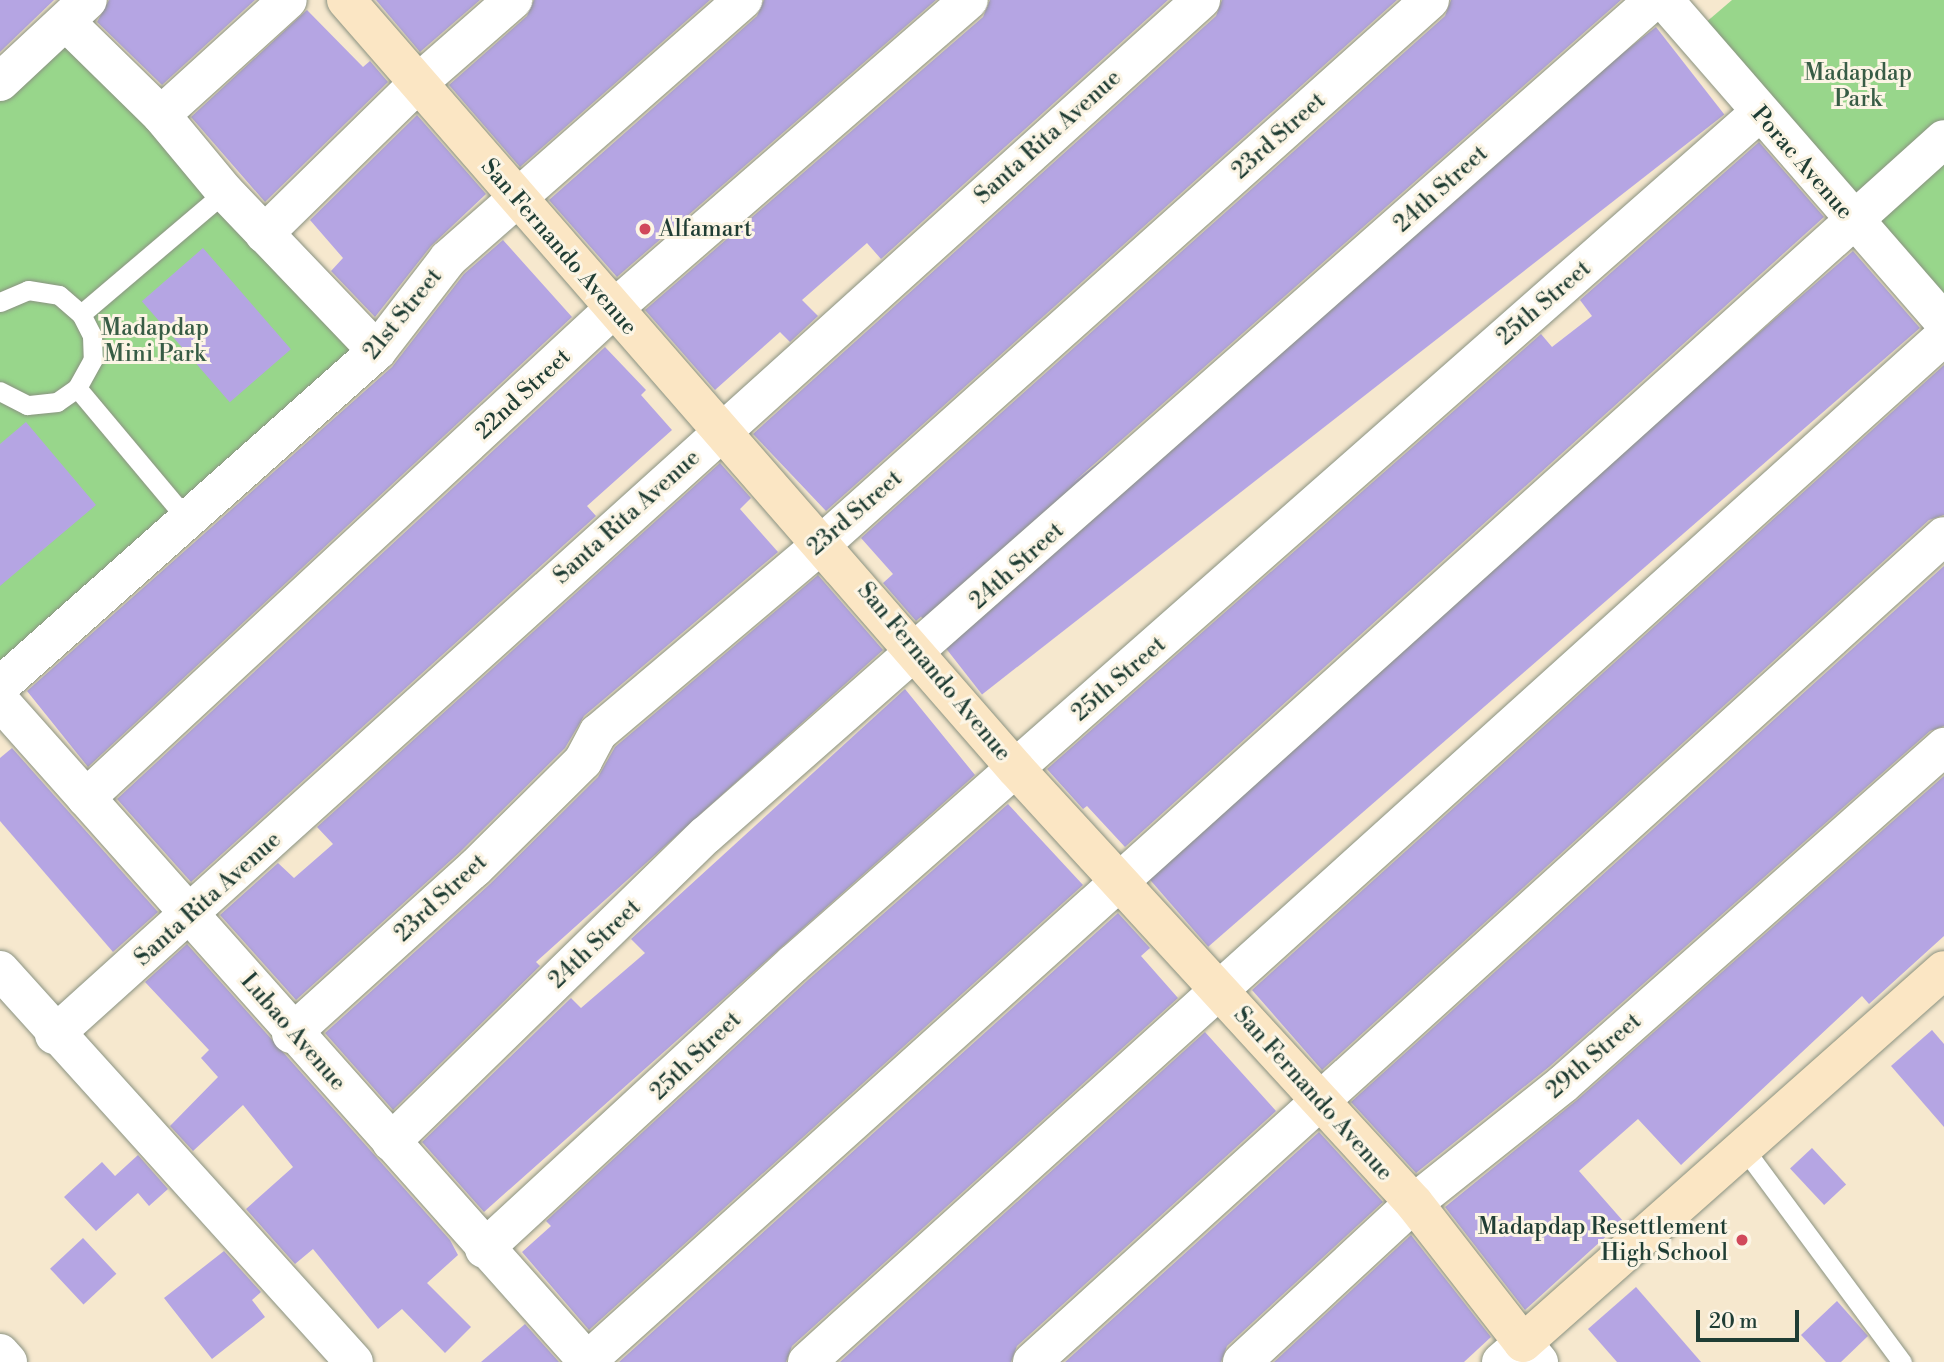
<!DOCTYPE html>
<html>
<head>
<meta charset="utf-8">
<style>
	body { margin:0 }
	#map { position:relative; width:1944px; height:1362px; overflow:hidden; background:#f6e8ce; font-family:"Libre Bodoni",serif }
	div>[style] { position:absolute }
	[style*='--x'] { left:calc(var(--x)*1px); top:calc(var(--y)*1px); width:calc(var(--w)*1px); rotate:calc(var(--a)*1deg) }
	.green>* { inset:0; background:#98d68b }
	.building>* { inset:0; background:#b5a5e3; transform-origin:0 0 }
	.roads { filter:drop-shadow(0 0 2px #8a9281) drop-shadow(0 0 2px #8a9281) }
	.lane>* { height:19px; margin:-9.5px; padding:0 9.5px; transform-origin:9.5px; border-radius:9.5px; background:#fff }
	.street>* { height:38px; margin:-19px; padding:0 19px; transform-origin:19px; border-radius:19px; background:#fff }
	.secondary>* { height:38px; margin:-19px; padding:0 19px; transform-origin:19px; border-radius:19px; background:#fbe6c4 }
	.dots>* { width:19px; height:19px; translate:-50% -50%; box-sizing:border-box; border:4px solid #fcf5e5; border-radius:50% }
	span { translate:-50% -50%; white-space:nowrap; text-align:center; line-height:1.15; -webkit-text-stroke:6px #fcf5e5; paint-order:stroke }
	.park-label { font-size:23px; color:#375c45 }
	.street-label { font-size:23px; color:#1f3d34 }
	.poi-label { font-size:23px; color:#1f3d34 }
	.left { translate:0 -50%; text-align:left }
	.right { translate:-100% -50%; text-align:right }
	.scale { position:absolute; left:1696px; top:1310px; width:103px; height:32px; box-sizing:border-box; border:4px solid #1f3d34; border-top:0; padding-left:9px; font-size:21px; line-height:24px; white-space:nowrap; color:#1f3d34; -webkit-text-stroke:5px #fcf5e5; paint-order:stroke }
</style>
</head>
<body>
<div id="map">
	<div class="green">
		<div style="clip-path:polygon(1732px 0,1944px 0,1944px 312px,1697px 30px)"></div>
		<div style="clip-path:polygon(67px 23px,377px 351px,0 686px,0 83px)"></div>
	</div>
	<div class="building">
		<div style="clip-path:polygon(0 0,54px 0,0 52px)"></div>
		<div style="clip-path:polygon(109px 0,255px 0,162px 85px,97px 22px)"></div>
		<div style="clip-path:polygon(376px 0,480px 0,420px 52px)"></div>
		<div style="clip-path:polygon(534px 0,710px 0,520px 167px,449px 85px,527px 16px)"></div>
		<div style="clip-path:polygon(764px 0,936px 0,617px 277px,549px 200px,757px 16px)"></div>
		<div style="clip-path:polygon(990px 0,1168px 0,881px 259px,867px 243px,802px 300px,818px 316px,790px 342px,780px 332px,715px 390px,645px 310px,983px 17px)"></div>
		<div style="clip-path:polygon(1222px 0,1397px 0,826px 511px,753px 434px,1216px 16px)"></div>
		<div style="clip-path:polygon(1451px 0,1621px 0,916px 621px,883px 583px,893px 574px,861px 538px,1445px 16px)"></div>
		<div style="clip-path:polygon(307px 10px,363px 67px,370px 61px,388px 82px,265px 202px,191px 117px)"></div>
		<div style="left:1656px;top:27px;width:111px;height:942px;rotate:52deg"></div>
		<div style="clip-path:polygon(417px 115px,486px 194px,431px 246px,375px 317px,331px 271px,343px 258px,310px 220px)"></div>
		<div style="clip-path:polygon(1759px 142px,1824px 217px,1125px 847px,1087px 806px,1083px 809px,1047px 769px,1541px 334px,1552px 347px,1592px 316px,1580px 300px)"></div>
		<div style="clip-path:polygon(503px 240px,572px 317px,88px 767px,27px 691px,392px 367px,464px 274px)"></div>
		<div style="left:203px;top:248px;width:134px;height:81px;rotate:49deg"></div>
		<div style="left:1853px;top:251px;width:102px;height:943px;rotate:49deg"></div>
		<div style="clip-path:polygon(605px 347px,646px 390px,641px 395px,672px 430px,587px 506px,596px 516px,191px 882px,117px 799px)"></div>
		<div style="clip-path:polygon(1944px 365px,1944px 515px,1929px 520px,1322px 1070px,1252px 990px)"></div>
		<div style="clip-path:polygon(26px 422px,96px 505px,0 586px,0 444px)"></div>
		<div style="clip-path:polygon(720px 463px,751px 498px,740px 509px,778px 552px,584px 716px,565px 748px,460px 852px,296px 1000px,220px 915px,278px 863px,294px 878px,333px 844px,317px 827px)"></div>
		<div style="clip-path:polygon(1944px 566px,1944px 726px,1930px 731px,1549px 1067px,1416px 1173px,1351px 1102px)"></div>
		<div style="clip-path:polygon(818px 575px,883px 650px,536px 962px,540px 966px,393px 1110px,325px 1033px,490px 884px,598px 777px,615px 747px)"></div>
		<div style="clip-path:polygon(905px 689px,975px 775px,484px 1212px,422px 1142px,571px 998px,581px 1008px,645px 953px,631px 939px)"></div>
		<div style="clip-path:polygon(12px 748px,158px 912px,113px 952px,0 821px,0 758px)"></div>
		<div style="clip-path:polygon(1944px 776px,1944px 936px,1869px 1004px,1862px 996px,1681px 1165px,1638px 1119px,1579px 1171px,1623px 1221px,1525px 1310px,1445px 1207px,1577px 1100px)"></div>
		<div style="clip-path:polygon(1008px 804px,1083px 885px,589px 1330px,522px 1252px,551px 1226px,546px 1221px,808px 980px)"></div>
		<div style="clip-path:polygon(1118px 913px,1150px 948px,1141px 956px,1178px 998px,792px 1346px,786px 1362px,619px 1362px)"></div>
		<div style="clip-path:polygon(187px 944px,450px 1240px,458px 1255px,427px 1283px,471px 1327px,445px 1353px,402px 1309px,378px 1329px,313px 1249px,295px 1264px,246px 1209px,293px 1167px,243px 1105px,193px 1151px,170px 1126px,218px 1077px,201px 1058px,209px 1050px,145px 982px)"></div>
		<div style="clip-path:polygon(1932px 1030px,1944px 1044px,1944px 1127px,1891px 1066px)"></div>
		<div style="clip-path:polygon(1205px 1032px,1276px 1111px,1017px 1346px,1011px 1362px,840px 1362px)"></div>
		<div style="clip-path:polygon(1319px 1132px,1383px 1202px,1227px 1346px,1221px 1362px,1065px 1362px)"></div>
		<div style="left:1812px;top:1148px;width:50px;height:30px;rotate:47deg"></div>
		<div style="clip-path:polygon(138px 1155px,168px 1189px,149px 1206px,138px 1193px,96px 1231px,64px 1197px,102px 1162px,115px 1176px)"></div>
		<div style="clip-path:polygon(1411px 1235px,1491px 1337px,1464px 1362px,1274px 1362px)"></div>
		<div style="left:83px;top:1238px;width:49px;height:45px;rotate:47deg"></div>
		<div style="clip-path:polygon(224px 1251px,261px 1292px,252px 1300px,265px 1317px,212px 1359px,164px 1298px)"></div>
		<div style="clip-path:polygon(1636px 1287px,1701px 1362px,1617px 1362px,1588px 1329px)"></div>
		<div style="clip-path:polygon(1837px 1301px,1868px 1336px,1841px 1362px,1826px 1362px,1801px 1335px)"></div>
		<div style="clip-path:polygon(525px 1324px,559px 1362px,481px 1362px)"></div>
	</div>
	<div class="roads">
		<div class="lane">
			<div style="--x:0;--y:302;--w:30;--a:-23"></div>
			<div style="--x:28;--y:290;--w:31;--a:9"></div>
			<div style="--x:59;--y:295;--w:29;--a:41"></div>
			<div style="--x:81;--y:314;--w:25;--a:63"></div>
			<div style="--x:92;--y:336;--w:23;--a:88"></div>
			<div style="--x:93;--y:359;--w:33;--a:119"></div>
			<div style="--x:77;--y:388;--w:24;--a:145"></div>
			<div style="--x:57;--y:402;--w:30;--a:174"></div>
			<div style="--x:27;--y:405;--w:30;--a:-153"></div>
			<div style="--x:81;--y:314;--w:189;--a:-40.3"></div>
			<div style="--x:77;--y:388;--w:171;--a:50"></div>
			<div style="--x:1742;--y:1146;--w:269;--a:53.5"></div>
		</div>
		<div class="street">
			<div style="--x:1664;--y:0;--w:427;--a:49"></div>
			<div style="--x:67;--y:23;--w:132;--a:44.4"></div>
			<div style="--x:161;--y:115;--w:100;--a:50.3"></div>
			<div style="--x:225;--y:192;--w:220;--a:46.3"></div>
			<div style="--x:0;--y:82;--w:120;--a:-43"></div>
			<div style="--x:161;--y:115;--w:171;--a:-42.2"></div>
			<div style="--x:264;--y:234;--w:214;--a:-44.4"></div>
			<div style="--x:417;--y:84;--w:128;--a:-41.2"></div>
			<div style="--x:0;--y:686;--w:504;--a:-41.62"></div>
			<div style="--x:377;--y:351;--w:116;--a:-52.3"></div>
			<div style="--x:448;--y:259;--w:393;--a:-41.3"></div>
			<div style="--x:0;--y:701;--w:885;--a:48.34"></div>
			<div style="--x:86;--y:798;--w:716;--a:-42.85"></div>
			<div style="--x:611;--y:311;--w:474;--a:-41"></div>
			<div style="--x:0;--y:970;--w:528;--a:47.92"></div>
			<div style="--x:291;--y:1034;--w:248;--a:-42.1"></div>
			<div style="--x:475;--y:868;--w:152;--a:-44.7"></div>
			<div style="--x:583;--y:761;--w:32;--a:-62"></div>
			<div style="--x:598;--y:733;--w:296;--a:-40.2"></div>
			<div style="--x:824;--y:542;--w:813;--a:-41.81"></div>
			<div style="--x:54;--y:1035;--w:1545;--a:-42.06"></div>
			<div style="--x:391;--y:1142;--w:440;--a:-44.3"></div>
			<div style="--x:706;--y:835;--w:1263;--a:-41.37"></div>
			<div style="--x:484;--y:1249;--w:420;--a:-42.7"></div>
			<div style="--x:793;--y:964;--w:1287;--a:-41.38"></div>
			<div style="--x:0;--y:1353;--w:12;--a:48"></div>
			<div style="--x:587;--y:1361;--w:1826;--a:-42"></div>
			<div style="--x:807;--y:1362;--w:1531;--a:-42.06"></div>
			<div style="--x:1032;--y:1362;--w:1230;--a:-42.17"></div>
			<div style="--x:1242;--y:1362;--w:234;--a:-42.8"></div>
			<div style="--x:1414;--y:1203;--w:191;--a:-38.6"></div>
			<div style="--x:1563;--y:1084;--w:509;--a:-41.49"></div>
			<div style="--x:1501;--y:1362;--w:29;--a:-41"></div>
			<div style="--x:1523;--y:1343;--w:25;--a:50"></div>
		</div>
		<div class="secondary">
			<div style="--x:346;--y:0;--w:1020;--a:48.94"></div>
			<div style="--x:1016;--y:769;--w:589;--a:47.48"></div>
			<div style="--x:1414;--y:1203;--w:177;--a:52.1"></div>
			<div style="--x:1523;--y:1343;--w:562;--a:-41.54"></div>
		</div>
	</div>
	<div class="dots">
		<div style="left:645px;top:229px;background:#d1495b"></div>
		<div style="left:1742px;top:1240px;background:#d1495b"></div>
	</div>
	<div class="park-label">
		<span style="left:1858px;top:86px">Madapdap<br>Park</span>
		<span style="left:155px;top:341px">Madapdap<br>Mini Park</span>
	</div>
	<div class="street-label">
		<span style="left:1279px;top:136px;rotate:-42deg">23rd Street</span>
		<span style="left:1048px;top:137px;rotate:-42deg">Santa Rita Avenue</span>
		<span style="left:1802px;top:163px;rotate:49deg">Porac Avenue</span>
		<span style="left:1441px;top:189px;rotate:-42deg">24th Street</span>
		<span style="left:559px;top:247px;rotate:49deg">San Fernando Avenue</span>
		<span style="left:1544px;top:303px;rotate:-41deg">25th Street</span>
		<span style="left:403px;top:314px;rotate:-51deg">21st Street</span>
		<span style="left:523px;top:394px;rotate:-43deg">22nd Street</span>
		<span style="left:855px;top:513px;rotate:-41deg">23rd Street</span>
		<span style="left:627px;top:517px;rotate:-42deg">Santa Rita Avenue</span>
		<span style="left:1017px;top:566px;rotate:-42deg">24th Street</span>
		<span style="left:934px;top:672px;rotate:50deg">San Fernando Avenue</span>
		<span style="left:1119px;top:679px;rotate:-41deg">25th Street</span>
		<span style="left:441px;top:898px;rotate:-43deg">23rd Street</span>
		<span style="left:208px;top:899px;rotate:-42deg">Santa Rita Avenue</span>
		<span style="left:595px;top:944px;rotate:-44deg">24th Street</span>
		<span style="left:293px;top:1032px;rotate:49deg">Lubao Avenue</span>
		<span style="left:696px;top:1056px;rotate:-44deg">25th Street</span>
		<span style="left:1594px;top:1056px;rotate:-41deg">29th Street</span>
		<span style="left:1313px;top:1094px;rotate:48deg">San Fernando Avenue</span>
	</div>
	<div class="poi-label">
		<span class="left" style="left:659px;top:229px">Alfamart</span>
		<span class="right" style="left:1728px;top:1240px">Madapdap Resettlement<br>High School</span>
	</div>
	<div class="scale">20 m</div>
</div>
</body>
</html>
